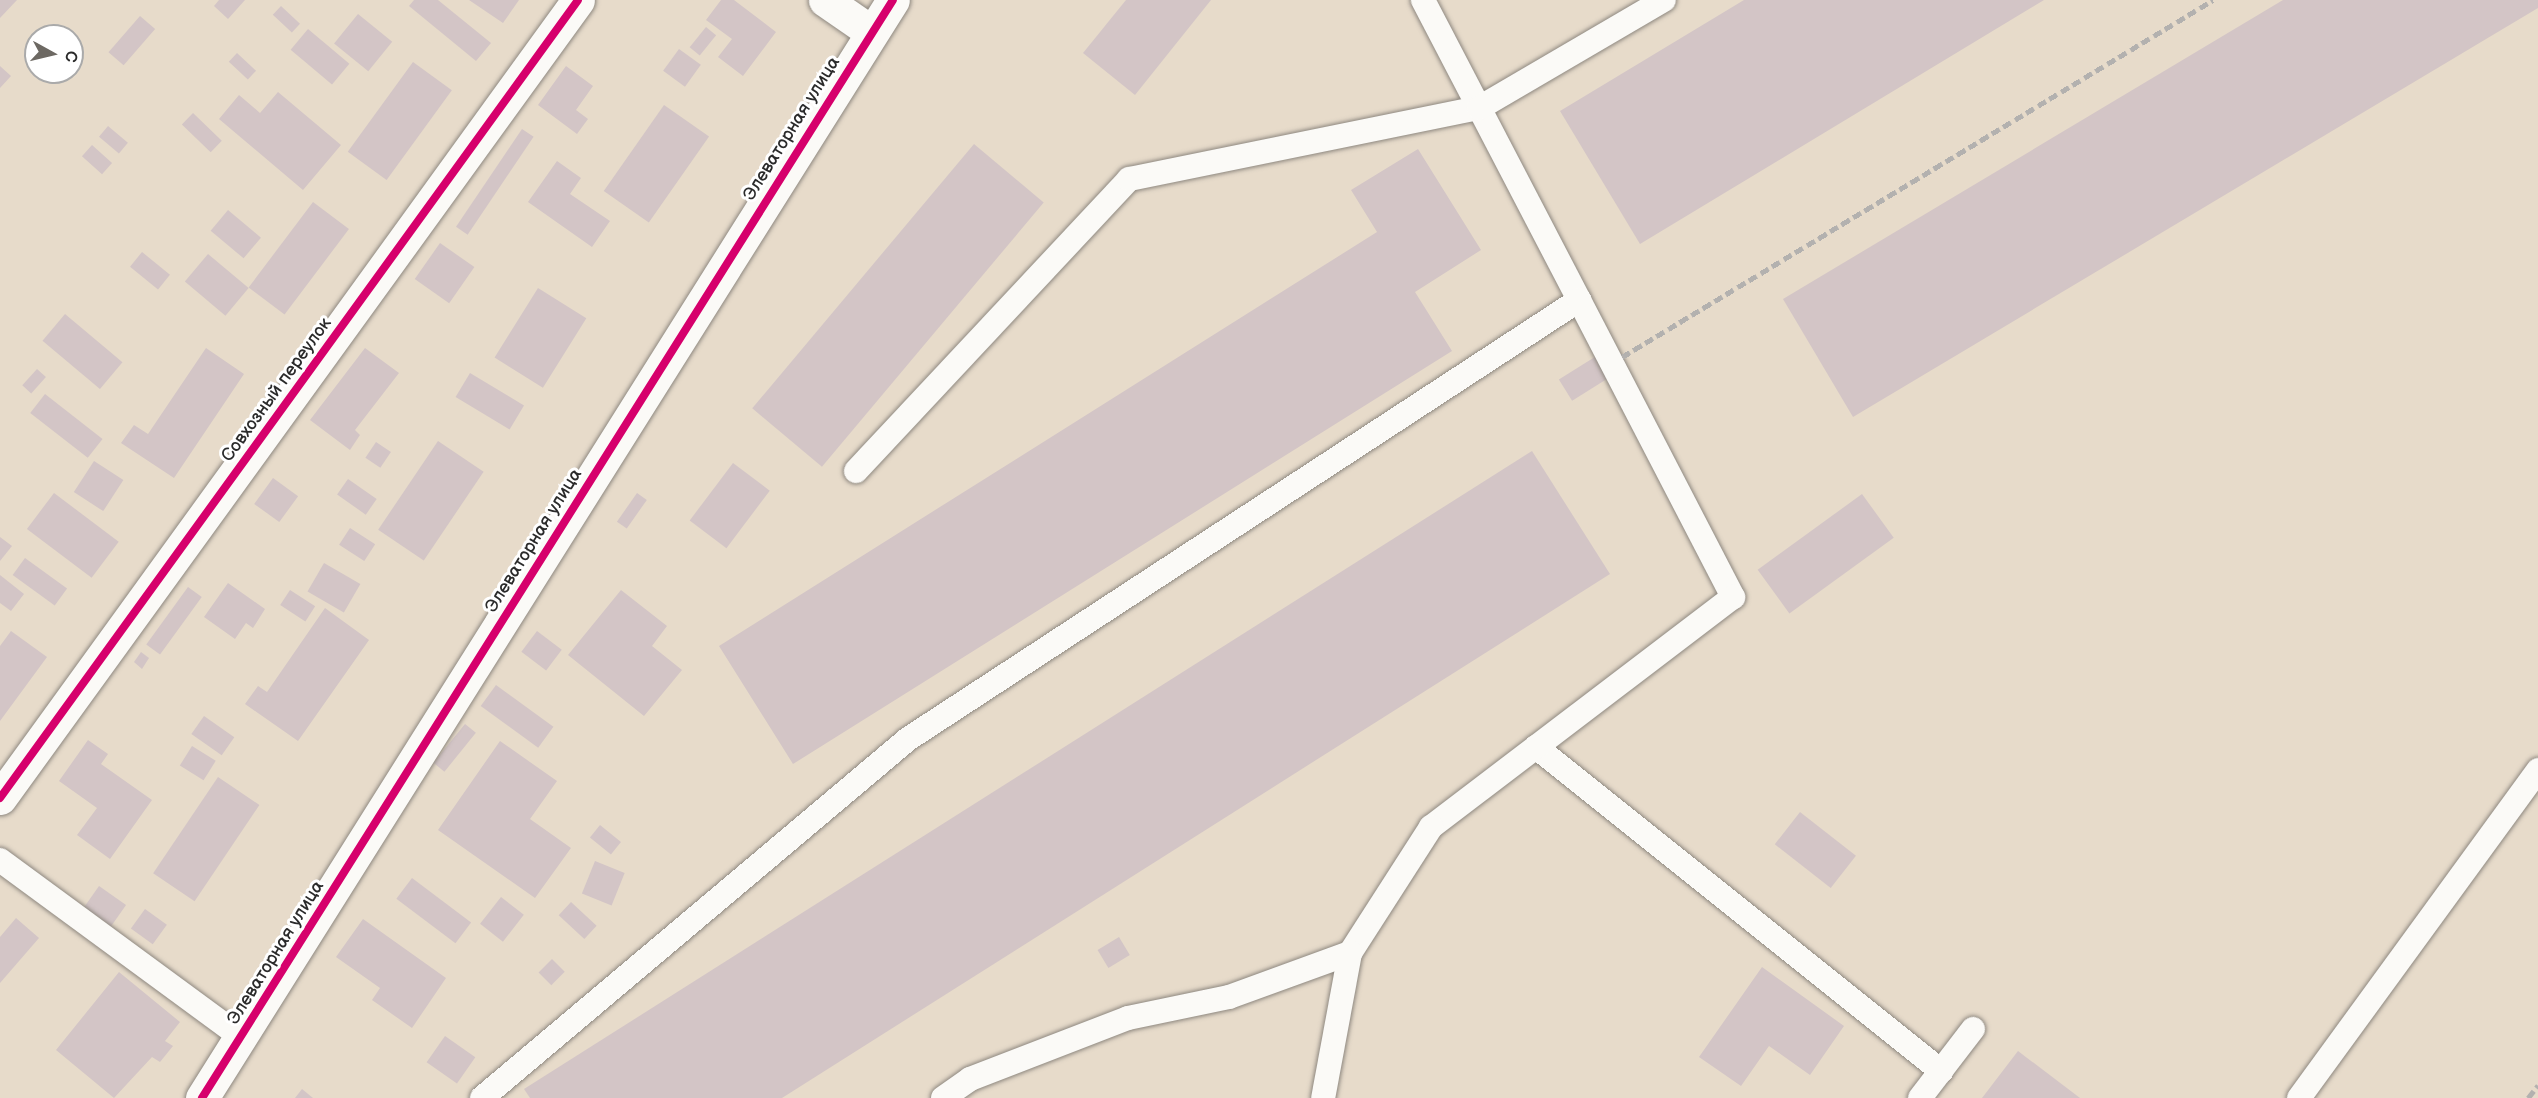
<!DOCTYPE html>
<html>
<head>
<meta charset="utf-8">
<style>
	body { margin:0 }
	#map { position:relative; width:2538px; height:1098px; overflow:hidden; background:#e7dbca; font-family:"Balsamiq Sans",sans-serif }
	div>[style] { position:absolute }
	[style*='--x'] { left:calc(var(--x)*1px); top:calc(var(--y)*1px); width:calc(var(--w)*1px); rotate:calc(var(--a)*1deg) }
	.building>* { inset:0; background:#d3c5c6; transform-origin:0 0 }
	.roads { filter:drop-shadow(0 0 2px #8e8880) drop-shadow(0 0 2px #8e8880) }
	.service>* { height:24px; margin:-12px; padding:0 12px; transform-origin:12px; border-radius:12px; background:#fbfaf7 }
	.minor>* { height:33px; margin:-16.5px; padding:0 16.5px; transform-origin:16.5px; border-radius:16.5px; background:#fbfaf7 }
	.tertiary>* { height:33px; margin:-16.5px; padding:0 16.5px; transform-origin:16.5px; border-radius:16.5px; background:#fbfaf7 }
	.rail>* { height:4.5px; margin-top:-2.25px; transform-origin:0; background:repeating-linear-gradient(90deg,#b3b1af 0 9px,transparent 0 13.5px) }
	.cycleway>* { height:8px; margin:-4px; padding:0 4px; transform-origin:4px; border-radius:4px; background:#d6006c }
	span { translate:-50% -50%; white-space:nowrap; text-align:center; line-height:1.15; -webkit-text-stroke:6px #fff; paint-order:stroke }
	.street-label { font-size:18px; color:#2b2b2b }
	.north { position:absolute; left:24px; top:24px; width:60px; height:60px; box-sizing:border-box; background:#fff; border:2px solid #aaa; border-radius:50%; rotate:98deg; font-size:16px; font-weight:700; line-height:24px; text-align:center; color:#2b2b2b }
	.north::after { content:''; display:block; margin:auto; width:21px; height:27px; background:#6d6963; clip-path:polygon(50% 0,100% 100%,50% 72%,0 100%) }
</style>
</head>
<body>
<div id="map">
	<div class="building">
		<div style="clip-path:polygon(0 0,17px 0,0 18px)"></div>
		<div style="clip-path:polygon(219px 0,245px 0,228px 19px,214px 6px)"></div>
		<div style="clip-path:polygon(414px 0,438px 0,491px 43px,476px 61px,409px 6px)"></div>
		<div style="clip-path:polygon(469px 0,519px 0,503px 23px)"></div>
		<div style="clip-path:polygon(721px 0,734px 0,776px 32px,743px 76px,718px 57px,732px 39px,706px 20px)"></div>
		<div style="clip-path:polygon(1126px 0,1211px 0,1135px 95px,1083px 53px)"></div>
		<div style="clip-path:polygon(1744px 0,2044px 0,1640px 244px,1560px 111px)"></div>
		<div style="clip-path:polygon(2283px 0,2538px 0,2538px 8px,1853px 417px,1783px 299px)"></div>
		<div style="left:281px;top:6px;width:26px;height:12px;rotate:43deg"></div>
		<div style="left:358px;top:14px;width:44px;height:38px;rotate:39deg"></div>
		<div style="left:140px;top:16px;width:20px;height:48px;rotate:41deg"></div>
		<div style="left:706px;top:27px;width:13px;height:26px;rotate:39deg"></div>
		<div style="left:308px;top:29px;width:54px;height:27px;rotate:40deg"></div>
		<div style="left:679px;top:49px;width:27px;height:27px;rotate:36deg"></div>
		<div style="left:237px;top:53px;width:26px;height:12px;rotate:43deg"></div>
		<div style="left:413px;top:62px;width:48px;height:111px;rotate:36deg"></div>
		<div style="clip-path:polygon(0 66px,11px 76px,0 88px)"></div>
		<div style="clip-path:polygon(566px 66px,593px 86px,576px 110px,588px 119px,577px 134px,538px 105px)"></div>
		<div style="clip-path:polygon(278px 92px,341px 145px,303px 190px,219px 119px,239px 95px,260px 113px)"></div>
		<div style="left:664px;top:105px;width:55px;height:105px;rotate:35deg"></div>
		<div style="left:193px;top:113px;width:40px;height:16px;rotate:44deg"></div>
		<div style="left:108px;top:126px;width:26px;height:14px;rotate:40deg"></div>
		<div style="left:522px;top:129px;width:14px;height:118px;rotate:34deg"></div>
		<div style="left:974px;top:144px;width:91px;height:345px;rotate:40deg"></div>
		<div style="left:92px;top:145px;width:27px;height:15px;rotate:42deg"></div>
		<div style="clip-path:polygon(1418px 149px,1481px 250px,1415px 292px,1452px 351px,793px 764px,719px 646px,1377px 232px,1351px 190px)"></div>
		<div style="clip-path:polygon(557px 161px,581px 178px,570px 194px,610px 221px,592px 247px,528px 202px)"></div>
		<div style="left:313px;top:202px;width:45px;height:107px;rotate:37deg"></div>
		<div style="left:228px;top:210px;width:43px;height:27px;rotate:40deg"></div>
		<div style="left:440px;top:243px;width:42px;height:44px;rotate:35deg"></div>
		<div style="left:142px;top:252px;width:36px;height:19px;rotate:39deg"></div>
		<div style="left:208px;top:254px;width:53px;height:36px;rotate:40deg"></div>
		<div style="left:538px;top:288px;width:57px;height:82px;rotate:32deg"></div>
		<div style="left:65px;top:314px;width:75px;height:35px;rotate:40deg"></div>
		<div style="left:1614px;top:345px;width:25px;height:65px;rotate:58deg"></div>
		<div style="clip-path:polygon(206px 348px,244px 374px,174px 478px,121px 443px,134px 425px,148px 434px)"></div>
		<div style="clip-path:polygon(365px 348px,399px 373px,355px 430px,360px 435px,350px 450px,310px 420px)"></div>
		<div style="left:37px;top:369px;width:12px;height:22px;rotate:42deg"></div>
		<div style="left:470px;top:373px;width:63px;height:28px;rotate:31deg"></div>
		<div style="left:45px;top:394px;width:73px;height:24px;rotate:38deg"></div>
		<div style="left:438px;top:441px;width:55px;height:107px;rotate:34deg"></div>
		<div style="left:376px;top:442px;width:18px;height:19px;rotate:34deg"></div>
		<div style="clip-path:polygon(1532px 451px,1610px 574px,782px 1098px,530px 1098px,524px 1089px)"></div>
		<div style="left:94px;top:461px;width:35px;height:37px;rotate:33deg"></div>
		<div style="left:733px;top:463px;width:46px;height:72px;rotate:37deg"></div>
		<div style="left:273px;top:478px;width:31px;height:32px;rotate:36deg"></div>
		<div style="left:348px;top:479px;width:35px;height:19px;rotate:35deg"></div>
		<div style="left:54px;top:493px;width:81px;height:45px;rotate:37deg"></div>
		<div style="left:637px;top:493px;width:12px;height:35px;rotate:35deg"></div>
		<div style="left:1862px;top:494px;width:54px;height:129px;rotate:54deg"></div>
		<div style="left:350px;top:528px;width:30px;height:20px;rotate:33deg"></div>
		<div style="clip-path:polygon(0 537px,12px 546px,0 561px)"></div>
		<div style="left:25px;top:558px;width:52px;height:21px;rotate:36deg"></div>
		<div style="left:324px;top:563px;width:42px;height:33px;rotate:30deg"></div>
		<div style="clip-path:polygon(0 575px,24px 594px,11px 611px,0 603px)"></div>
		<div style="clip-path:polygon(228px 583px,265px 609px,253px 628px,246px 623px,235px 639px,204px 617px)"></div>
		<div style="left:188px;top:587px;width:17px;height:71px;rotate:36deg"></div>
		<div style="left:290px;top:590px;width:30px;height:18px;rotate:33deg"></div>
		<div style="clip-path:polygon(621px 590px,667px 626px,652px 646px,682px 670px,644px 716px,568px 655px)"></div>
		<div style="clip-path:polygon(325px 608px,369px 640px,298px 741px,245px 704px,258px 686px,267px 692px)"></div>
		<div style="clip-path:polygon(11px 631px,47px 657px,0 721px,0 646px)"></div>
		<div style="left:537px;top:631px;width:31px;height:26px;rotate:37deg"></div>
		<div style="clip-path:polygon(141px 652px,149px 658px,142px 669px,134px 662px)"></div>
		<div style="left:496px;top:685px;width:71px;height:26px;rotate:36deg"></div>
		<div style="left:204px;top:716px;width:37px;height:22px;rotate:35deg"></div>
		<div style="left:465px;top:724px;width:14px;height:50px;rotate:39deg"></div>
		<div style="clip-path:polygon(88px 740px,108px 754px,101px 764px,152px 800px,110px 859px,77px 835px,97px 808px,59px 781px)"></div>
		<div style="clip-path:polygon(500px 741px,557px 781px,530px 819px,571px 848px,535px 898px,438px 830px)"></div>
		<div style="left:192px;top:746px;width:28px;height:23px;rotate:32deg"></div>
		<div style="left:218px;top:777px;width:50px;height:116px;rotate:34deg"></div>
		<div style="left:1800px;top:812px;width:71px;height:41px;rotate:38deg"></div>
		<div style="left:600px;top:825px;width:27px;height:16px;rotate:39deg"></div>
		<div style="left:595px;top:861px;width:32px;height:35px;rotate:22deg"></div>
		<div style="left:412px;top:878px;width:74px;height:26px;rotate:37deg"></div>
		<div style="left:99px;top:886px;width:33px;height:26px;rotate:35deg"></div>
		<div style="left:501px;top:897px;width:29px;height:34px;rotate:38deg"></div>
		<div style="left:571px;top:902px;width:35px;height:18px;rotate:43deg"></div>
		<div style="left:145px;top:909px;width:27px;height:24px;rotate:36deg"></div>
		<div style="clip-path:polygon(16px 918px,39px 938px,0 983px,0 937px)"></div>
		<div style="clip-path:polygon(363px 919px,446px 978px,412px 1028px,372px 1000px,380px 988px,336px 957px)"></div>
		<div style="left:1119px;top:937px;width:21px;height:25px;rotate:59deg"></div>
		<div style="left:552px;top:959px;width:18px;height:19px;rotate:45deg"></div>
		<div style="clip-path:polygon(1762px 967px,1844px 1026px,1810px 1075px,1769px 1046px,1741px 1086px,1699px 1057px)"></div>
		<div style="clip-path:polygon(119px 972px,180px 1022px,165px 1041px,173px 1046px,160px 1062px,152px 1057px,114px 1098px,56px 1050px)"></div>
		<div style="left:445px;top:1036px;width:37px;height:32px;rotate:35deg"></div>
		<div style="clip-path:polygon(2018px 1051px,2080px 1098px,1982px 1098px)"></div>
		<div style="clip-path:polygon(302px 1089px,313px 1098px,295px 1098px)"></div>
	</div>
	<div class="roads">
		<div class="service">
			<div style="--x:1423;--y:0;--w:338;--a:62.5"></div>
			<div style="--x:856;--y:471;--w:400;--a:-46.9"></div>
			<div style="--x:1129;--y:179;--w:357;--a:-11.5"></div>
			<div style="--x:1479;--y:108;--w:214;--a:-30.3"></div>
			<div style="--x:1536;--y:747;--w:519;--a:38.66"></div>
			<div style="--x:0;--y:860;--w:299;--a:36.3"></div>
			<div style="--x:482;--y:1098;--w:557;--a:-40.12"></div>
			<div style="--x:908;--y:739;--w:802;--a:-33.19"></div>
			<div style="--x:1579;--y:300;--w:335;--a:62.6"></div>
			<div style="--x:1733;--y:597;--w:380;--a:142.7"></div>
			<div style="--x:1431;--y:827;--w:150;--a:122.7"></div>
			<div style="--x:1350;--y:953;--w:147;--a:100.5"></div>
			<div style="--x:943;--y:1098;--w:33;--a:-35"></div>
			<div style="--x:970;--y:1079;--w:169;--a:-21.1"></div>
			<div style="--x:1128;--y:1018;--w:103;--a:-11.7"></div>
			<div style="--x:1229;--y:997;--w:129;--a:-20"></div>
			<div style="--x:1920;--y:1098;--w:87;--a:-52.5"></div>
			<div style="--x:2299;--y:1098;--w:406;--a:-53.9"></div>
		</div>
		<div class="minor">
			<div style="--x:825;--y:0;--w:55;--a:34.6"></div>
			<div style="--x:0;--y:798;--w:985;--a:-54.08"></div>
		</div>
		<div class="tertiary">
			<div style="--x:202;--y:1098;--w:1297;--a:-57.82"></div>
		</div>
	</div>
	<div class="rail">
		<div style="--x:1622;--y:357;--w:690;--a:-31.13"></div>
		<div style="--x:2528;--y:1098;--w:16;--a:-52"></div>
	</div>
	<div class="cycleway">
		<div style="--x:0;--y:798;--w:985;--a:-54.08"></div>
		<div style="--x:202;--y:1098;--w:1297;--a:-57.82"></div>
	</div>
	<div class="street-label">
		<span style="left:792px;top:129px;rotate:-58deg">Элеваторная улица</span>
		<span style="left:277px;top:390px;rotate:-54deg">Совхозный переулок</span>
		<span style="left:534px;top:541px;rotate:-58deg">Элеваторная улица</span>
		<span style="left:276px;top:953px;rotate:-58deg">Элеваторная улица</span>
	</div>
	<div class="north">С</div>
</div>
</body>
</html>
